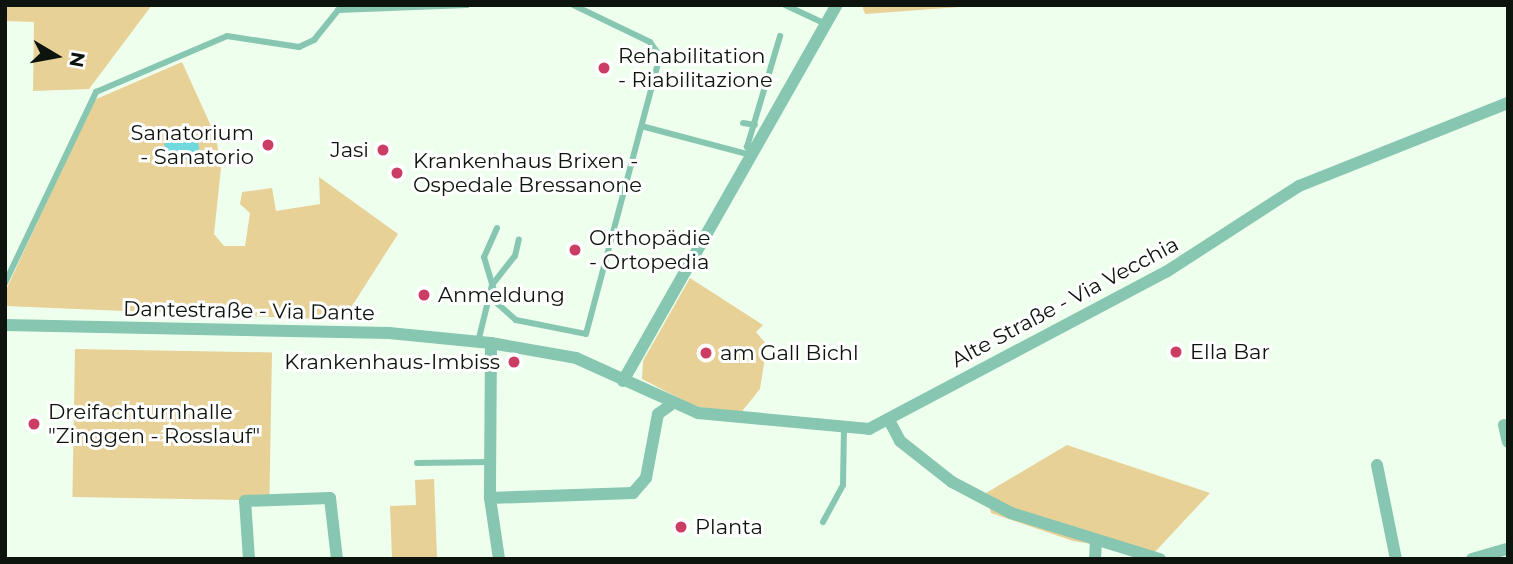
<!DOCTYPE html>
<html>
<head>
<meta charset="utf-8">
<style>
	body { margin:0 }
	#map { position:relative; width:1513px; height:564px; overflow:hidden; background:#efe; font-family:Montserrat,sans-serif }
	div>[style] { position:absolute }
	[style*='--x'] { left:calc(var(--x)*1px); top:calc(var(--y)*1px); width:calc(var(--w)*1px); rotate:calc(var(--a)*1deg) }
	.green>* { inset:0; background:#e7d196; transform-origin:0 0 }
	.water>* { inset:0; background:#6fd9dd; transform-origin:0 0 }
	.lane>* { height:6px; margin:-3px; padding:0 3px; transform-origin:3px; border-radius:3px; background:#87c7b2 }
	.street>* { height:12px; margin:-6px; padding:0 6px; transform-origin:6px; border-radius:6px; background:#87c7b2 }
	.dots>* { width:19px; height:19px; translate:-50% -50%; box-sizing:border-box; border:4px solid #fff; border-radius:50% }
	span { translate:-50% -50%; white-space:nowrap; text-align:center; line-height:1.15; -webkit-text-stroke:6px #fff; paint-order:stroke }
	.poi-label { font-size:21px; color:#0d140d }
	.left { translate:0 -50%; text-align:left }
	.right { translate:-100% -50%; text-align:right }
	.street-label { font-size:21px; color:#0d140d }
	.frame { position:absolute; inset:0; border:7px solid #0d140d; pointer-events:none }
	.north { position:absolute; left:21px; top:21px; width:70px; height:70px; -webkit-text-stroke:5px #fff; paint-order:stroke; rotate:100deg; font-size:19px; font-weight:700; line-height:28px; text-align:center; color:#0d140d }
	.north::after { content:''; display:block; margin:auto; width:24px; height:32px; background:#0d140d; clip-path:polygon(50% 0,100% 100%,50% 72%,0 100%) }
</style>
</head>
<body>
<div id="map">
	<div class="green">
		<div style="clip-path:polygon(5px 5px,152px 5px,89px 89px,33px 91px,34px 22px,5px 21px)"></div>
		<div style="clip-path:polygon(862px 5px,987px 5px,865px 14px)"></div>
		<div style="clip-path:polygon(182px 62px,216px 137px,221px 168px,214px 234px,224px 246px,245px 246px,250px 213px,240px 204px,242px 192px,272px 188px,276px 211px,320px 204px,319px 177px,398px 234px,343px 320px,5px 306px,5px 292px,94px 100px)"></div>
		<div style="clip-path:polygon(690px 278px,763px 325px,756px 332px,767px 345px,760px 389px,739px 415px,694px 406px,642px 379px,643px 361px)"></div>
		<div style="left:75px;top:349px;width:197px;height:148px;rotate:1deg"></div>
		<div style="clip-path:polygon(1067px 445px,1210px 493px,1153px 554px,1073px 541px,991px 513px,986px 493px)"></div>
		<div style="clip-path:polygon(434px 479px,437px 557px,392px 558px,390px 506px,416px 505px,415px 480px)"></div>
	</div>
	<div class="water">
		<div style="left:198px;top:139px;width:19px;height:34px;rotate:84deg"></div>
	</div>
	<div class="lane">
		<div style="--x:785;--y:5;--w:45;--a:24.9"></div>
		<div style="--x:743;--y:123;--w:12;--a:9"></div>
		<div style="--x:645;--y:127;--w:110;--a:14.8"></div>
		<div style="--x:752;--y:154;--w:9;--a:-126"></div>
		<div style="--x:747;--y:147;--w:116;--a:-73.4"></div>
		<div style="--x:497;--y:228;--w:32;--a:114"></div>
		<div style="--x:484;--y:257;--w:49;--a:73.4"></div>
		<div style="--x:498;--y:304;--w:24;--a:42"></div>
		<div style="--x:516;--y:320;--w:71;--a:11.3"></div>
		<div style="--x:586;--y:334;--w:288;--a:-75.1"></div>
		<div style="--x:660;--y:56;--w:17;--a:-126"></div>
		<div style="--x:650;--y:42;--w:85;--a:-154.3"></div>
		<div style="--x:5;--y:283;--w:212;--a:-64.5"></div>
		<div style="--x:96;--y:92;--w:142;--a:-23.1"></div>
		<div style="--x:227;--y:36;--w:73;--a:8.7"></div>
		<div style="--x:299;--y:47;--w:17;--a:-25"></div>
		<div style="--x:314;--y:40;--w:38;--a:-51"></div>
		<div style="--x:338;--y:10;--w:129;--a:-2.2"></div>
		<div style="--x:479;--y:338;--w:55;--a:-76.2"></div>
		<div style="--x:492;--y:285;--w:37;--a:-52"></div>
		<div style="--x:515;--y:256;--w:17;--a:-77"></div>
		<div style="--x:417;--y:463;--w:73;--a:-0.8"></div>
		<div style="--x:823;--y:522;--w:42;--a:-61.6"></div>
		<div style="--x:843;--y:485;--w:55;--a:-89"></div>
	</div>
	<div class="street">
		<div style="--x:5;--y:325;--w:384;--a:1.2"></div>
		<div style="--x:389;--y:333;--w:102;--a:5.6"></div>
		<div style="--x:491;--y:343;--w:86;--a:10"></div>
		<div style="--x:576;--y:358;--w:134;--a:24.3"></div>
		<div style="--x:698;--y:413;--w:172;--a:5.3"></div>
		<div style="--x:869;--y:429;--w:336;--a:-27.9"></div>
		<div style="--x:1166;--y:272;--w:158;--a:-32.9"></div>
		<div style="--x:1299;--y:186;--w:225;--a:-21.7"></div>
		<div style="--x:491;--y:343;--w:155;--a:90.4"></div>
		<div style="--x:490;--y:498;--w:62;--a:81.6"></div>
		<div style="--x:623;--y:381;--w:433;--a:-60.4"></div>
		<div style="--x:890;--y:422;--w:21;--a:62"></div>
		<div style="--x:900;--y:441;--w:66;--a:38.3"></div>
		<div style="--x:952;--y:482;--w:67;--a:27.7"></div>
		<div style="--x:1011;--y:513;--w:156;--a:17.2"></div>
		<div style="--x:1504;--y:425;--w:17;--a:77"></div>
		<div style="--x:1377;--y:465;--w:96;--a:78.6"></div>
		<div style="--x:490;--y:498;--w:143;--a:-2"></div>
		<div style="--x:633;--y:493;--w:20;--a:-49"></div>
		<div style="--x:646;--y:478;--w:65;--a:-79.4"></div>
		<div style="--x:658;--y:414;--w:17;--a:-36"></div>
		<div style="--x:249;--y:559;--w:58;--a:-93.9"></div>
		<div style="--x:245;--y:501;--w:85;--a:-2"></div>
		<div style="--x:330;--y:498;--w:61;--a:83.5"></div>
		<div style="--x:1095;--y:559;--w:17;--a:-87"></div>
		<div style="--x:1472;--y:559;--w:37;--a:-16"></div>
	</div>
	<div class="dots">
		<div style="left:604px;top:68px;background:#cc3d63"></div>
		<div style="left:268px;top:145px;background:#cc3d63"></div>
		<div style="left:383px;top:150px;background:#cc3d63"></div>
		<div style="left:397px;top:173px;background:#cc3d63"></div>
		<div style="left:575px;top:250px;background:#cc3d63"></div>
		<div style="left:424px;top:295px;background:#cc3d63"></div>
		<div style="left:1176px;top:352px;background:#cc3d63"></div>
		<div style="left:706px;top:353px;background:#cc3d63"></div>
		<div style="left:514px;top:362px;background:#cc3d63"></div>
		<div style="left:34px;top:424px;background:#cc3d63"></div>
		<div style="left:681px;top:527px;background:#cc3d63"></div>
	</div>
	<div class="poi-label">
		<span class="left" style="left:618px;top:68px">Rehabilitation<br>- Riabilitazione</span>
		<span class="right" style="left:254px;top:145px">Sanatorium<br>- Sanatorio</span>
		<span class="right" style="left:369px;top:150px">Jasi</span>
		<span class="left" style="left:413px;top:173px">Krankenhaus Brixen -<br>Ospedale Bressanone</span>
		<span class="left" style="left:589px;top:250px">Orthopädie<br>- Ortopedia</span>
		<span class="left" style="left:438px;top:295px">Anmeldung</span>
		<span class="left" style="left:1190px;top:352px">Ella Bar</span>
		<span class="left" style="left:720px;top:353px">am Gall Bichl</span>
		<span class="right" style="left:500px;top:362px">Krankenhaus-Imbiss</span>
		<span class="left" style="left:48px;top:424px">Dreifachturnhalle<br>"Zinggen - Rosslauf"</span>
		<span class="left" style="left:695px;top:527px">Planta</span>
	</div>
	<div class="street-label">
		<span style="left:1065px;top:302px;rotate:-28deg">Alte Straße - Via Vecchia</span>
		<span style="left:249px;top:311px;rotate:1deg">Dantestraße - Via Dante</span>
	</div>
	<div class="frame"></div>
	<div class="north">N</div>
</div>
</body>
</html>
